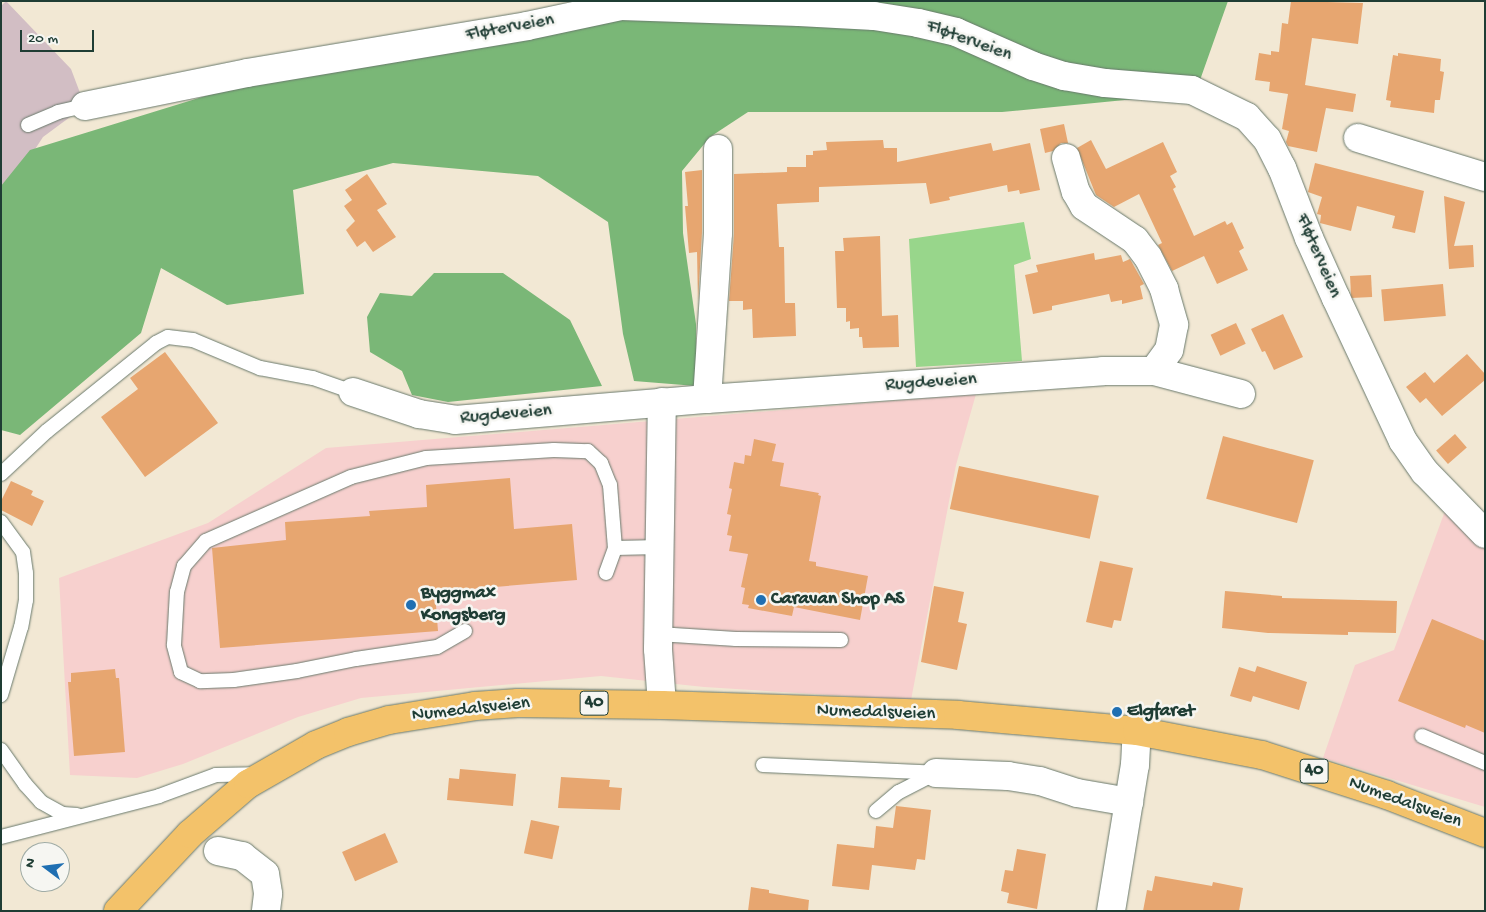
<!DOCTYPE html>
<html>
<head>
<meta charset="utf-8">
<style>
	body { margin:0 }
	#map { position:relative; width:1486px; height:912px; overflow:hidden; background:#f2e8d4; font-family:"Gochi Hand",sans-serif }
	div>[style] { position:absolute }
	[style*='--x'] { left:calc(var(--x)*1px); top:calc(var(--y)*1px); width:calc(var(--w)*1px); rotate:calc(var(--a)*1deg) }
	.built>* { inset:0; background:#f7d0ce }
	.industrial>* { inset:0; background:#d2bec4 }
	.green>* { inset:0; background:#98d68b }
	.forest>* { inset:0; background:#7ab777 }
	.building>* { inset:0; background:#e7a670; transform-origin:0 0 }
	.roads { filter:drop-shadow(0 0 1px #69796c) drop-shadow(0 0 1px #69796c) }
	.service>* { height:14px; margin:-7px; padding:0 7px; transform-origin:7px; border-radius:7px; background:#fff }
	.minor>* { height:28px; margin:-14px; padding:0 14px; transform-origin:14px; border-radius:14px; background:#fff }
	.primary>* { height:28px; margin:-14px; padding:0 14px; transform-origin:14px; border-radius:14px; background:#f3c26a }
	.dots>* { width:14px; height:14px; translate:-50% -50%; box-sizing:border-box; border:2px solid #f6f6f2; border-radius:50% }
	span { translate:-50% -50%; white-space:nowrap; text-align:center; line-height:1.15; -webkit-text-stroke:5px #f6f6f2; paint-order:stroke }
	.shield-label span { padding:1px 4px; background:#f6f6f2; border:1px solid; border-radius:4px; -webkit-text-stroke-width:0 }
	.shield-label { font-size:18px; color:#1f3d34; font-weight:700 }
	.street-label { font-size:19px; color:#1f3d34 }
	.poi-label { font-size:19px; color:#1f3d34; font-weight:700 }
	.left { translate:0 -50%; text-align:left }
	.frame { position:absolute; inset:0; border:2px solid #1f3d34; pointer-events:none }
	.north { position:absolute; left:20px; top:842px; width:50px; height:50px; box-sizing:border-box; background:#f6f6f2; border:1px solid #a0aca6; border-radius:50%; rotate:285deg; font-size:14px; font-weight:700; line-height:20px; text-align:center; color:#1f3d34 }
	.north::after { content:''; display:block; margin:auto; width:18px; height:22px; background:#1f6fb2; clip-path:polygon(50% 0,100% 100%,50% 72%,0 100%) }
	.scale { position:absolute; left:20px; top:30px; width:74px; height:22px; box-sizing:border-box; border:2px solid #1f3d34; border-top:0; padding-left:6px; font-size:15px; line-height:18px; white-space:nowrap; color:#1f3d34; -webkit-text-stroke:4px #f6f6f2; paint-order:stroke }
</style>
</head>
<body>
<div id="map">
	<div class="built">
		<div style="clip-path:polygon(976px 394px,956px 465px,911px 700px,704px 687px,601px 676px,361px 698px,298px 717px,183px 764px,137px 778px,70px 775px,59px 578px,208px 523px,326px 448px)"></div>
		<div style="clip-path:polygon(1445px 511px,1485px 547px,1485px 807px,1323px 758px,1355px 665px,1394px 650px)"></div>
	</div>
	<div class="industrial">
		<div style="clip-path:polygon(6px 1px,71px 69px,85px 106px,43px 137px,11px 186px,1px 230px,1px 6px)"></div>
	</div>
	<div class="green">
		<div style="clip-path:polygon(1024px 222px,1031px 259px,1014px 265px,1022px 361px,916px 367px,909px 239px)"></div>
	</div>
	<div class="forest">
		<div style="clip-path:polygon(645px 1px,1228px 1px,1194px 97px,1145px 98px,1002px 112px,748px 112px,710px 137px,682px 171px,683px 233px,696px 324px,696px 386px,634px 381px,623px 334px,608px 222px,538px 176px,393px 163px,293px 190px,304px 294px,227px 305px,161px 268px,141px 333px,20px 435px,1px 430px,1px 186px,30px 150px,254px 81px)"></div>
		<div style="clip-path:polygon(434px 273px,503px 273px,570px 320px,602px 386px,448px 402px,412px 395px,402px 371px,370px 352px,367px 317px,380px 293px,412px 296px)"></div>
	</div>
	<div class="building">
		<div style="clip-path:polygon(1291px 1px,1363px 3px,1358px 44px,1312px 38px,1305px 85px,1356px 94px,1353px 112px,1326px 108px,1317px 152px,1288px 146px,1286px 142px,1289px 131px,1282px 129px,1288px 94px,1269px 91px,1270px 82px,1255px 80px,1259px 53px,1271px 55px,1271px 51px,1279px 52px,1282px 23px,1288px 24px)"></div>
		<div style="clip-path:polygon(1398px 53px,1441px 59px,1440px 71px,1444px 72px,1440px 100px,1435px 100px,1434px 113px,1390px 107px,1391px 101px,1386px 100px,1393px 55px,1398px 56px)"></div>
		<div style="clip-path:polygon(1064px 124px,1068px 143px,1061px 143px,1053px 151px,1045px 153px,1040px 129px)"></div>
		<div style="clip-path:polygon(883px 140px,884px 148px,897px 148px,897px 162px,991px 143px,993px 151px,1030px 143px,1040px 190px,1020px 194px,1019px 190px,1008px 192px,1007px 185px,949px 197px,950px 200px,930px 204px,926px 183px,819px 187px,819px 202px,777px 204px,779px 247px,784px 247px,785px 303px,795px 303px,796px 336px,753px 338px,752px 309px,743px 310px,743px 301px,729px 301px,734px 234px,734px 174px,787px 172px,787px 167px,806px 167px,806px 155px,813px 155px,813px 151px,827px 150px,826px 142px)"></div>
		<div style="clip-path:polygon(1091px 140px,1106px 169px,1163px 142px,1177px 172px,1170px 176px,1176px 187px,1173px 189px,1194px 236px,1225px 221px,1227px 225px,1232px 222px,1244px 248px,1239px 251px,1248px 270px,1217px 284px,1204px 256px,1172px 271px,1158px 245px,1162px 243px,1139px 194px,1114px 207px,1096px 195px,1077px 148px)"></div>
		<div style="clip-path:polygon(1315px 163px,1424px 191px,1415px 233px,1392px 228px,1395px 216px,1357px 206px,1351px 231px,1320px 223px,1321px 215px,1317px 214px,1322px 197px,1308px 192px)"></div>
		<div style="clip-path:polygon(702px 170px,702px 232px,698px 302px,697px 252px,689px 253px,685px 206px,688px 206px,685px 172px)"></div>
		<div style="clip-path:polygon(367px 174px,387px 204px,377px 210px,396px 237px,373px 252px,365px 241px,357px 247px,346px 230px,355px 221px,344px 206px,352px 200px,345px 190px)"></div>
		<div style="clip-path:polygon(1444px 196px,1465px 202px,1454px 246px,1473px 245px,1474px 267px,1449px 269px)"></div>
		<div style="clip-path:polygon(880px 236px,882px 316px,898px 315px,899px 347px,863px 348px,862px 337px,859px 337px,859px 328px,850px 329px,850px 321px,846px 322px,846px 308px,837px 308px,835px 251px,844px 251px,843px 238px)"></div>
		<div style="clip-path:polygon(1094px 253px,1095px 260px,1121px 255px,1123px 262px,1130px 259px,1144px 284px,1140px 286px,1143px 299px,1122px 304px,1122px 300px,1111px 302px,1109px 294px,1052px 306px,1052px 310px,1033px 314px,1025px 275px,1038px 272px,1036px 265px)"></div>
		<div style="left:1371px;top:275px;width:22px;height:21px;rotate:87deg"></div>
		<div style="left:1443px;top:284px;width:32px;height:62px;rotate:85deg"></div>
		<div style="clip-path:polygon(1283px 314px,1303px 357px,1274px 370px,1265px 351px,1262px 352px,1251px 329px)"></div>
		<div style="left:1236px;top:323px;width:23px;height:28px;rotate:65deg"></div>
		<div style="clip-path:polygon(165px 352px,218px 423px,145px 477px,101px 417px,138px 389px,130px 378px)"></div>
		<div style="clip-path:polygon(1467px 354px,1485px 374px,1485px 380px,1442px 416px,1426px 398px,1420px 403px,1406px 387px,1425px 372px,1434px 383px)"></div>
		<div style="left:1455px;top:434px;width:18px;height:25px;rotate:49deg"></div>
		<div style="left:1223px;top:436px;width:94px;height:65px;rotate:15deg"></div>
		<div style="clip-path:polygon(754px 439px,776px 444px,772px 461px,784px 463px,780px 486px,819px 493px,818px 495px,821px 496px,809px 561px,816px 562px,816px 566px,868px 576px,860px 620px,794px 607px,792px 616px,748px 608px,749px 605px,742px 604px,745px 588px,741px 587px,748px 554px,729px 551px,732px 536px,727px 535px,731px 515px,727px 514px,732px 489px,729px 488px,734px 462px,744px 464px,745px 455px,751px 456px)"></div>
		<div style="left:959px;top:466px;width:143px;height:44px;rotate:12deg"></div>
		<div style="clip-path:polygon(510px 478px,514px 529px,572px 524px,577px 580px,435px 592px,438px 631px,220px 648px,212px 548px,286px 540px,285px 522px,370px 516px,369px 511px,427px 507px,426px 485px)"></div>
		<div style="clip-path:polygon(11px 481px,33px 491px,31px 495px,44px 501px,32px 526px,1px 510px,1px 501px)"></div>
		<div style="clip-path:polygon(1100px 561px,1133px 568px,1121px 621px,1114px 620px,1112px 628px,1086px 622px)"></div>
		<div style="clip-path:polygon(934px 586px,964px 592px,958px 622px,967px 624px,957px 670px,921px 662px)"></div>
		<div style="clip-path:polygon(1225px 591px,1282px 596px,1282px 598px,1397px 601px,1396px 633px,1348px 632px,1348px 635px,1268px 633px,1222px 628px)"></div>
		<div style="clip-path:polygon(1432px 619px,1485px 641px,1485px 733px,1466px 725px,1465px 728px,1398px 701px)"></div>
		<div style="clip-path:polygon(1257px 666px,1307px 682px,1299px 710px,1253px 696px,1251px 702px,1230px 696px,1239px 667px,1255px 672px)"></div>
		<div style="clip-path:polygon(115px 669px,116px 678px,119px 678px,125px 752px,74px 756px,68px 682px,71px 682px,71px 673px)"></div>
		<div style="clip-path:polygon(460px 769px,516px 774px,513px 806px,447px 800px,449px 778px,459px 779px)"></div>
		<div style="clip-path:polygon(561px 777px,610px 780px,609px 787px,622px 788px,620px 810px,558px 808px)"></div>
		<div style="clip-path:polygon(896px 806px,931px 810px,925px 860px,917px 859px,915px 870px,872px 865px,869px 890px,832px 886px,837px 844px,874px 848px,876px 826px,893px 828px)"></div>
		<div style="left:531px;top:820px;width:29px;height:34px;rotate:12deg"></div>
		<div style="left:385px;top:833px;width:32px;height:47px;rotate:66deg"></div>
		<div style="clip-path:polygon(1017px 849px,1046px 854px,1037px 909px,1007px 903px,1009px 893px,1001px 891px,1005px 870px,1013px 871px)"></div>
		<div style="clip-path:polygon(1155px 876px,1212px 886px,1213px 882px,1243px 888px,1239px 911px,1143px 911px,1147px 890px,1152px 891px)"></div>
		<div style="clip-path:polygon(751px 887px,769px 890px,769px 893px,809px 900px,808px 911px,748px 911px)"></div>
	</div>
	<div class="roads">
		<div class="service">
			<div style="--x:28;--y:125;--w:33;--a:-23"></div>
			<div style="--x:58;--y:112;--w:28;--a:-13"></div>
			<div style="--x:1;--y:474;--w:63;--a:-43.1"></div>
			<div style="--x:47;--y:431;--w:140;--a:-38.9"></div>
			<div style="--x:156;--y:343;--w:13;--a:-27"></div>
			<div style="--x:168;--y:337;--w:25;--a:7"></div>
			<div style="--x:193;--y:340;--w:73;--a:22.7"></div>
			<div style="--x:260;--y:368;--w:54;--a:10.7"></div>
			<div style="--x:313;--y:378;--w:42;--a:19.3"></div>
			<div style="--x:1;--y:522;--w:37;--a:54"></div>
			<div style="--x:23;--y:552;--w:21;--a:82"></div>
			<div style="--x:26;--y:573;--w:27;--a:90"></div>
			<div style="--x:26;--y:600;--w:27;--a:100"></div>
			<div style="--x:21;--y:627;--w:71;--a:106.4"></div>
			<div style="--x:606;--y:573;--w:27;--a:-70"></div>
			<div style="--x:615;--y:548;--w:45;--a:-1.3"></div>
			<div style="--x:465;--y:631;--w:32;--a:150"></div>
			<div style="--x:437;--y:647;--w:82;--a:171.6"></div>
			<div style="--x:356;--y:659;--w:60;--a:168.5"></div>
			<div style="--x:297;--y:671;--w:64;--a:171.9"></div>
			<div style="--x:234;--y:680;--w:34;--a:178"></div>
			<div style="--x:200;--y:681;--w:21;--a:-155"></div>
			<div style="--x:181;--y:672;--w:28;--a:-105"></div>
			<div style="--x:174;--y:645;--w:53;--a:-86.8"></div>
			<div style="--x:177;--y:592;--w:27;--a:-75"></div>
			<div style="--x:184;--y:566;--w:33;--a:-49"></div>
			<div style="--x:206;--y:541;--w:158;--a:-23.8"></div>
			<div style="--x:351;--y:477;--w:77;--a:-14.2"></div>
			<div style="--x:426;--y:458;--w:128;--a:-3.6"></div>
			<div style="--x:554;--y:450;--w:34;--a:2"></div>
			<div style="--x:588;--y:451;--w:18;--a:43"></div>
			<div style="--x:601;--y:463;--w:24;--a:68"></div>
			<div style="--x:610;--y:485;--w:63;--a:85.5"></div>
			<div style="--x:658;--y:634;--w:78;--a:3.7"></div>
			<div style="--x:736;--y:639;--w:105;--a:0.5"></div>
			<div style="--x:1422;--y:736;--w:69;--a:23.2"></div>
			<div style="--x:1;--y:750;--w:42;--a:54.8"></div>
			<div style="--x:25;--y:784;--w:24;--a:48"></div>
			<div style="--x:41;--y:802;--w:25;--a:29"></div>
			<div style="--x:63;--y:814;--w:14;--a:4"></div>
			<div style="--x:763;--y:765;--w:173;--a:2.6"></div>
			<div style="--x:876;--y:811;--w:30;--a:-40"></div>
			<div style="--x:899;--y:792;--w:42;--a:-27.2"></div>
			<div style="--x:1;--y:837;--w:163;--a:-14.5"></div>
			<div style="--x:159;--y:796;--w:61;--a:-20.2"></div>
			<div style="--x:216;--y:775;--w:39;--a:-1"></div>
		</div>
		<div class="minor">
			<div style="--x:85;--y:106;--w:165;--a:-11.5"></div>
			<div style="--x:247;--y:73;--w:284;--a:-9.5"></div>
			<div style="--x:527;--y:26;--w:96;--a:-12"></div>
			<div style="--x:621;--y:6;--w:178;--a:1.9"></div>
			<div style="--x:799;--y:12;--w:75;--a:3.1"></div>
			<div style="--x:874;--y:16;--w:45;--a:9"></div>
			<div style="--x:918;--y:23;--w:39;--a:13"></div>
			<div style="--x:956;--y:32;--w:84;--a:23.8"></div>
			<div style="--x:1033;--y:66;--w:33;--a:18"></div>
			<div style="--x:1064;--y:76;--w:42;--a:9.7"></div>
			<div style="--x:1105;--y:83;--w:87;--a:4.6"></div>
			<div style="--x:1192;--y:90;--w:61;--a:26.1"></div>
			<div style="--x:1247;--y:117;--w:30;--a:48"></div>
			<div style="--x:1267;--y:139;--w:33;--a:63"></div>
			<div style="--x:1282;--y:168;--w:75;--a:68.9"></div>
			<div style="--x:1309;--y:238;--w:66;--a:65.8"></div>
			<div style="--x:1336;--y:298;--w:158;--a:64.9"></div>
			<div style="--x:1403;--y:441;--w:38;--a:55"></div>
			<div style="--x:1425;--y:472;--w:86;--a:45.9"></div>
			<div style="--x:1358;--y:138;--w:133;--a:17.1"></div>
			<div style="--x:1066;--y:158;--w:35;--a:74"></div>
			<div style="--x:1076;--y:192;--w:16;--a:60"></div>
			<div style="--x:1084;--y:206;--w:61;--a:33.7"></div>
			<div style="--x:1135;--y:240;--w:21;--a:53"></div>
			<div style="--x:1148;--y:257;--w:36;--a:63"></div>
			<div style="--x:1164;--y:289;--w:37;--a:74"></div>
			<div style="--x:1174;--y:325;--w:25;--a:101"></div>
			<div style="--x:1169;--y:350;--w:26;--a:126"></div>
			<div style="--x:353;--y:392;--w:70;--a:18.4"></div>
			<div style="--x:419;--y:414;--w:36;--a:9"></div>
			<div style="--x:455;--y:420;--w:253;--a:-4.8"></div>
			<div style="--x:707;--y:399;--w:397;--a:-4"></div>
			<div style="--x:1103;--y:371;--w:51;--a:0"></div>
			<div style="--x:1154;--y:371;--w:90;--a:14.8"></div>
			<div style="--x:707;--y:399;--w:166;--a:-86.2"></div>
			<div style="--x:718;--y:233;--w:84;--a:-90"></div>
			<div style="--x:662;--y:705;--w:56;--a:-94.1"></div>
			<div style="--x:658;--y:649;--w:247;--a:-89.1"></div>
			<div style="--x:936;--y:773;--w:72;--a:2.4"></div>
			<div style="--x:1008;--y:776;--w:32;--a:9"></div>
			<div style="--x:1040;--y:781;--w:39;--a:18"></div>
			<div style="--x:1077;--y:793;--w:53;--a:9.8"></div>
			<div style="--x:218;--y:851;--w:25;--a:12"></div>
			<div style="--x:242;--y:856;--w:29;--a:38"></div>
			<div style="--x:265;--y:874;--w:20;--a:81"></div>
			<div style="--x:268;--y:894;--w:17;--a:97"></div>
			<div style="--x:1111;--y:911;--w:148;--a:-80.7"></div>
			<div style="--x:1135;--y:765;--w:34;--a:-87"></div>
		</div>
		<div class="primary">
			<div style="--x:118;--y:911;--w:105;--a:-46.9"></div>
			<div style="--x:190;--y:834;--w:77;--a:-40.8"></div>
			<div style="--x:248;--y:784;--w:78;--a:-29.8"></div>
			<div style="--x:316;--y:745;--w:35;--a:-22"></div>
			<div style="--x:348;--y:732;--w:43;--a:-16.3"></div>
			<div style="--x:389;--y:720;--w:87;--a:-9.2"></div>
			<div style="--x:475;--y:706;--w:43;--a:-4"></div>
			<div style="--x:518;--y:703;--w:144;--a:0.8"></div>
			<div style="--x:662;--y:705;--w:296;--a:1.9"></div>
			<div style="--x:958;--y:715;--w:180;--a:5.1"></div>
			<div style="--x:1137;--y:731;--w:127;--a:10.9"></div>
			<div style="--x:1262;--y:755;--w:131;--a:17.7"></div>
			<div style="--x:1387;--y:795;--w:105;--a:21.2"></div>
		</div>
	</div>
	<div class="dots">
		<div style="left:761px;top:600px;background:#1f6fb2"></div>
		<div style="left:411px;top:605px;background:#1f6fb2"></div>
		<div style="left:1117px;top:712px;background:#1f6fb2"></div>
	</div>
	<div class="shield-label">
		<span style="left:594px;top:703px">40</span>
		<span style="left:1314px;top:771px">40</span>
	</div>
	<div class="street-label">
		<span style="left:510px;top:28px;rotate:-10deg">Fløterveien</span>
		<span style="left:969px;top:41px;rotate:20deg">Fløterveien</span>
		<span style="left:1318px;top:256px;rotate:67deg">Fløterveien</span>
		<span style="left:931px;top:383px;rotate:-4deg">Rugdeveien</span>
		<span style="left:506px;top:415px;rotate:-5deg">Rugdeveien</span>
		<span style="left:471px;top:710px;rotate:-6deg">Numedalsveien</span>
		<span style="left:876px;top:713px;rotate:2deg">Numedalsveien</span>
		<span style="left:1405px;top:803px;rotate:20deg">Numedalsveien</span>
	</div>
	<div class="poi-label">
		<span class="left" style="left:421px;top:605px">Byggmax<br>Kongsberg</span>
		<span class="left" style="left:771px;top:600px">Caravan Shop AS</span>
		<span class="left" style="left:1127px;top:712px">Elgfaret</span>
	</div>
	<div class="frame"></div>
	<div class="north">N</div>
	<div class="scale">20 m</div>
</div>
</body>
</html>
